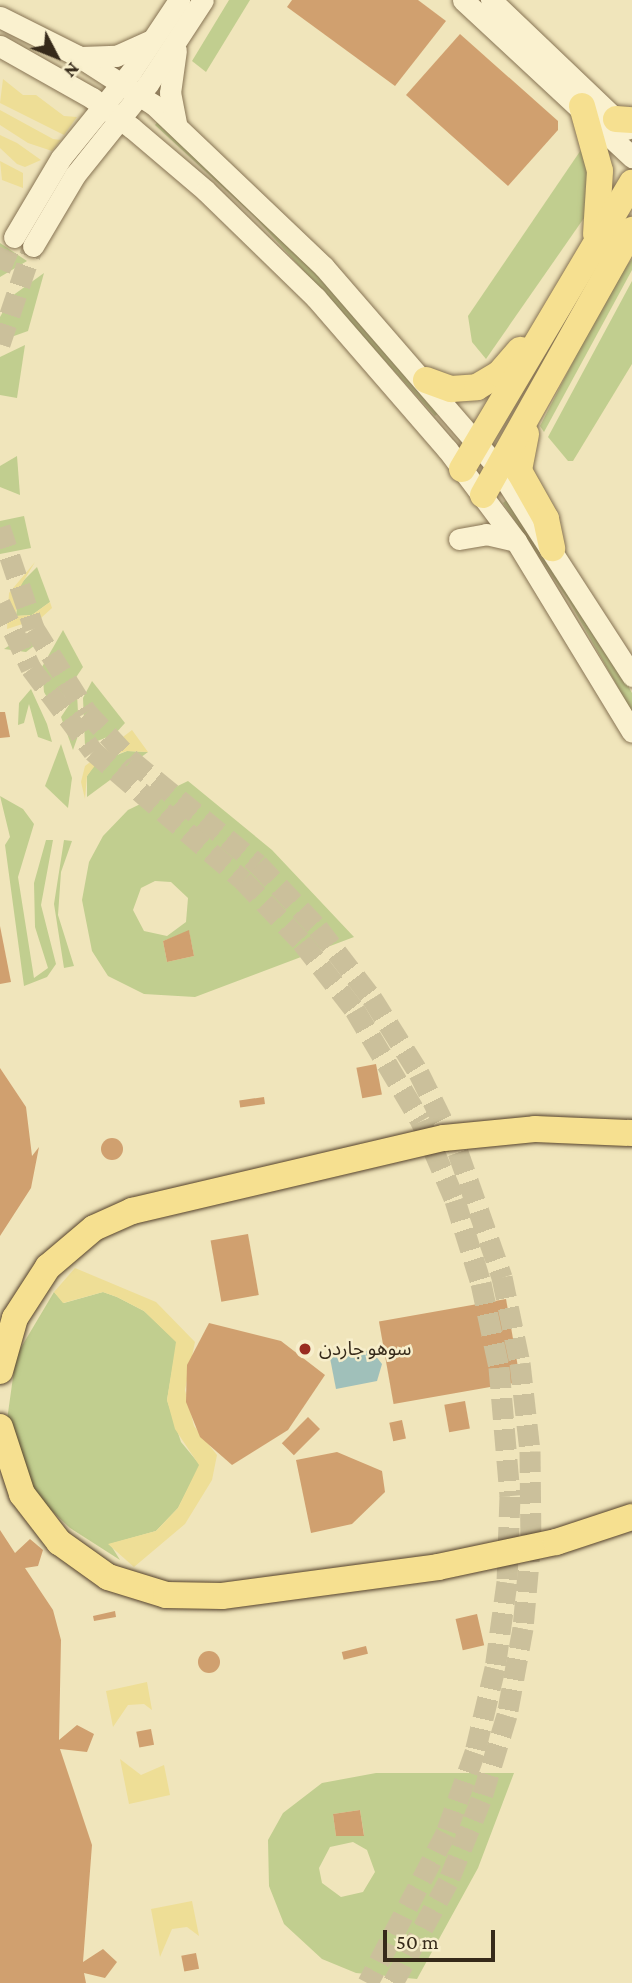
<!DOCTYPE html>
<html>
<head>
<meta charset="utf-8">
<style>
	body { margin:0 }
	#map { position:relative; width:632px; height:1983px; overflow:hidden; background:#f0e5bb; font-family:"Crimson Pro","Noto Sans Arabic",serif }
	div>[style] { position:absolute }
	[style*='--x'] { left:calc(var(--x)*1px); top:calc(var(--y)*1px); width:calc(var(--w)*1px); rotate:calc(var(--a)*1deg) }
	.green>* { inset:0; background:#c1ce8f }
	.sand>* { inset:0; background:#eede96 }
	.water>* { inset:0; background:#a0c0ba }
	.building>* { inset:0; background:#d0a06f; transform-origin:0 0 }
	.round { border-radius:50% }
	.minor-tunnel>* { height:21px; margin-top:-10.5px; transform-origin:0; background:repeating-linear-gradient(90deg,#cbc09b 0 21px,transparent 0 31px) }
	.roads { filter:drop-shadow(0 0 2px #877454) drop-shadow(0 0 2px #877454) }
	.minor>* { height:21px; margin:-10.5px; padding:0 10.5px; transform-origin:10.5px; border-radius:10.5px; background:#faf1cf }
	.major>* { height:26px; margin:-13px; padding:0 13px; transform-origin:13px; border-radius:13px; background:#f6e090 }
	.bridges { filter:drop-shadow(0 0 2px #54412a) drop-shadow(0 0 2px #54412a) }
	.major-bridge>* { height:26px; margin:-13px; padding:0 13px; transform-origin:13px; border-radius:13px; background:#f6e090 }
	.dots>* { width:19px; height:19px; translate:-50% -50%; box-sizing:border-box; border:4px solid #f7eecb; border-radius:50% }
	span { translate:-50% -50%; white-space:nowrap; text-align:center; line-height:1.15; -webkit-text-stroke:5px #f7eecb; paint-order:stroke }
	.poi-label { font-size:19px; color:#362a1a }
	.left { translate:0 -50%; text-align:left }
	.north { position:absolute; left:21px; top:21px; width:70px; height:70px; -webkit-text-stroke:5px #f7eecb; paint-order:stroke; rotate:132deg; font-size:19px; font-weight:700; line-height:28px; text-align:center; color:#362a1a }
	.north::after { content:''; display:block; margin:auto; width:24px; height:32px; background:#362a1a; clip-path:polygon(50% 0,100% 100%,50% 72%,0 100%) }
	.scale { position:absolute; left:383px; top:1930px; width:112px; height:32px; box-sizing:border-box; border:4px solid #362a1a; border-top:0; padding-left:9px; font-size:21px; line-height:24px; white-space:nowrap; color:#362a1a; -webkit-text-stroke:5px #f7eecb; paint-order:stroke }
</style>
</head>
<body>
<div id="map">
	<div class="green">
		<div style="clip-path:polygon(229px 0,250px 0,206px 72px,192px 61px)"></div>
		<div style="clip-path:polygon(159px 120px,286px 240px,440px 412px,435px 416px,254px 216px,155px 125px)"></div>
		<div style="clip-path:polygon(587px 141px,591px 151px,584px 218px,486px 359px,472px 342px,468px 316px)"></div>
		<div style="clip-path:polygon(0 243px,27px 261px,0 277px)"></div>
		<div style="clip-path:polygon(632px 259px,632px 270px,544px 432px,540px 426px,615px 280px)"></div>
		<div style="clip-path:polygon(44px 273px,28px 331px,0 341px,0 317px,12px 296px)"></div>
		<div style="clip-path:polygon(632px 281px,632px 364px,573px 461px,568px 461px,548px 437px)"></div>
		<div style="clip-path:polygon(25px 345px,17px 398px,0 395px,0 357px)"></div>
		<div style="clip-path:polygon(17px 456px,20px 495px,0 487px,0 466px)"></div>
		<div style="clip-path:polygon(509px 498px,608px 649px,632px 693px,632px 712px,569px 601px,503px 503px)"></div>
		<div style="clip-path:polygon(24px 516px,31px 548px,0 554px,0 521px)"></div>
		<div style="clip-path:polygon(37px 567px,50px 602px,32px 615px,16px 616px,20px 584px)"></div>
		<div style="clip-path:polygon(63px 630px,83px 667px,54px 710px,44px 692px,42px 667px)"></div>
		<div style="clip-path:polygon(47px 636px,26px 652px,4px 649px,22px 637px)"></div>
		<div style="clip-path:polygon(92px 681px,125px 723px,115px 734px,85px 746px,83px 698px)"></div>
		<div style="clip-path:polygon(31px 689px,47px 724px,52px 742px,38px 737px,29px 704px,24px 723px,18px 725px,19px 703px)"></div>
		<div style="clip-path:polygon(77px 693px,79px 733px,73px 750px,61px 717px)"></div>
		<div style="clip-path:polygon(61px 744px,72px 778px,68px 808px,45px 786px)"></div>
		<div style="clip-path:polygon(127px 751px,148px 752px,87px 797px,87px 776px,95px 764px)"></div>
		<div style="clip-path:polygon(evenodd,188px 781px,272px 850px,354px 937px,195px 997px,144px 994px,108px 976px,92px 951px,82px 900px,89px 862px,103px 836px,128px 810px,188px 781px,155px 881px,171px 882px,188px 898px,186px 922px,167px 936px,144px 931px,133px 910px,141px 888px,155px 881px,188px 781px,189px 931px,194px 956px,167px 962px,163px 941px,189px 931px)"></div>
		<div style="clip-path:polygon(0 796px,23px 809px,34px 824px,18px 877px,34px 978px,48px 968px,35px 927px,34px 883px,46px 840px,53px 840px,41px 905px,56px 964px,47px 977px,24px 986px,5px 845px,10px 837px)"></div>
		<div style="clip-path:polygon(64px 840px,72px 841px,61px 872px,58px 915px,74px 966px,64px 968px,54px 904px)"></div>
		<div style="clip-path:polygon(54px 1292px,64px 1303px,103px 1292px,117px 1297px,144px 1311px,177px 1342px,167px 1400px,181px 1442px,200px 1465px,178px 1508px,156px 1531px,110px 1544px,120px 1560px,70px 1528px,35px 1495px,7px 1420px,16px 1356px)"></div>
		<div style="clip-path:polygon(evenodd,376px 1773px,514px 1773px,478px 1868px,417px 1979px,356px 1973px,322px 1959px,284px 1924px,269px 1886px,268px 1840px,283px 1813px,322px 1783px,376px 1773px,360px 1810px,364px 1835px,336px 1836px,333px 1814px,360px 1810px,376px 1773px,353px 1842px,367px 1850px,375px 1872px,363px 1892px,341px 1897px,322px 1883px,319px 1868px,330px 1847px,353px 1842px)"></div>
	</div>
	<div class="sand">
		<div style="clip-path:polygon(3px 79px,23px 95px,36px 95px,64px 116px,77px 117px,64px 135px,0 103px)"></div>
		<div style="clip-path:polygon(0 110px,53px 139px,61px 140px,52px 151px,28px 143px,0 125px)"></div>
		<div style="clip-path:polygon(0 135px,17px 143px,41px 160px,25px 167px,17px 164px,0 148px)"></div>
		<div style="clip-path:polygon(0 161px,23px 173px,23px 188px,2px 180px)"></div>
		<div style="clip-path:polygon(35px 562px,17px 592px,16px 616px,32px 615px,50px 602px,52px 608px,41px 618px,7px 629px,9px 593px)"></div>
		<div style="clip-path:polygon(132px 730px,148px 752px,127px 751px,100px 759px,87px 776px,85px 799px,81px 782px,85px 766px)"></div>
		<div style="clip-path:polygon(75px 1268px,156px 1302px,195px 1342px,185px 1390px,194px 1426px,217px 1455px,212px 1480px,185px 1524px,134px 1567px,108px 1544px,156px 1531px,178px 1508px,199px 1465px,175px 1429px,167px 1400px,176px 1342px,144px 1311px,117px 1297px,103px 1292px,63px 1303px,54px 1292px)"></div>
		<div style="clip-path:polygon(147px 1682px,152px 1710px,144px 1704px,128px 1705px,113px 1727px,106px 1691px)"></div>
		<div style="clip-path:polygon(120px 1759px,141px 1775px,164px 1765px,170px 1795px,129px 1804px)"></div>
		<div style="clip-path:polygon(192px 1901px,199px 1936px,187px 1927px,172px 1929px,160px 1957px,151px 1909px)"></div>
	</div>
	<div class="water">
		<div style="clip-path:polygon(371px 1350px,382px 1364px,377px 1381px,336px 1389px,330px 1358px)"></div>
	</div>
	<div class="building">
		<div style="clip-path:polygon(292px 0,418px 0,446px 21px,395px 86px,287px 7px)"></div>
		<div style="clip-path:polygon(460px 34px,558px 121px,558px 130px,508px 186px,406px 95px)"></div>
		<div style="clip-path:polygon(0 712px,5px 712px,10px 737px,0 738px)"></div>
		<div style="clip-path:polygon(0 926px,11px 982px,0 984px)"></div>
		<div style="clip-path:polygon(189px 930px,194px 956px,167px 962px,163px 941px)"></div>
		<div style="left:376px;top:1064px;width:31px;height:20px;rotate:79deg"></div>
		<div style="clip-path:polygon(0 1068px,26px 1107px,32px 1156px,39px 1147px,31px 1188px,0 1236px)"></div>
		<div style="left:264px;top:1097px;width:7px;height:25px;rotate:82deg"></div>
		<div class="round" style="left:101px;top:1138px;width:22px;height:22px"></div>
		<div style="left:248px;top:1234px;width:62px;height:38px;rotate:80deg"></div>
		<div style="left:506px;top:1299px;width:84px;height:129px;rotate:80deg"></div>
		<div style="clip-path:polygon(209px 1323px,281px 1341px,325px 1375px,288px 1430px,232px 1465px,200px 1437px,186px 1402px,187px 1365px)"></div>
		<div style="left:465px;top:1401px;width:28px;height:21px;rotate:80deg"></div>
		<div style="left:308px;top:1417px;width:17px;height:37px;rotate:45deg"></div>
		<div style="left:402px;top:1420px;width:19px;height:13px;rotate:78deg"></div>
		<div style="clip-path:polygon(337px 1452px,382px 1471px,385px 1492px,352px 1524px,311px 1533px,296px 1460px)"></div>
		<div style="clip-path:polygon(0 1530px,15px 1553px,30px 1539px,43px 1550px,38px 1566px,25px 1568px,53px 1610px,61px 1640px,59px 1740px,77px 1725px,94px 1734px,87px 1752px,60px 1749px,92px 1845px,83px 1962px,103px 1949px,117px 1962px,105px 1978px,84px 1973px,86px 1983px,0 1983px)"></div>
		<div style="clip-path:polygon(115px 1611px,116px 1617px,94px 1621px,93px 1616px)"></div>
		<div style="left:477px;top:1614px;width:32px;height:22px;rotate:77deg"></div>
		<div style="left:366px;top:1646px;width:8px;height:25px;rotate:76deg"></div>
		<div class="round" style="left:198px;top:1651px;width:22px;height:22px"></div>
		<div style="left:151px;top:1729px;width:16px;height:15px;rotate:79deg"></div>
		<div style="clip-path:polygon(360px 1810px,364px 1836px,336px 1836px,333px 1814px)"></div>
		<div style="left:196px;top:1953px;width:16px;height:15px;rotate:79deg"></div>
	</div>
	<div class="minor-tunnel">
		<div style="--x:0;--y:269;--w:35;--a:-66"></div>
		<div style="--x:0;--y:344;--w:103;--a:-71.4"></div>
		<div style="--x:0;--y:527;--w:107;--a:71.4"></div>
		<div style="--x:34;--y:628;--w:99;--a:57.8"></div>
		<div style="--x:87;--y:712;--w:65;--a:47.5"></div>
		<div style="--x:131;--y:760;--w:164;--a:39.3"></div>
		<div style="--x:258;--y:864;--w:88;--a:46.8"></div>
		<div style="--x:318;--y:928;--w:88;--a:52.4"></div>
		<div style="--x:372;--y:998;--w:89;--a:57.9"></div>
		<div style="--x:419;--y:1073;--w:88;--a:63.7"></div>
		<div style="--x:458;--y:1152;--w:133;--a:70.6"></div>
		<div style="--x:502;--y:1277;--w:88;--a:78.2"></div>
		<div style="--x:520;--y:1363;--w:89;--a:83.5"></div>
		<div style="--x:530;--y:1451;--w:89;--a:89.4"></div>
		<div style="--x:531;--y:1540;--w:88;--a:95.2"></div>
		<div style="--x:523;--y:1628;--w:88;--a:100.4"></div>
		<div style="--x:507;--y:1715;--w:89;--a:107"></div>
		<div style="--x:481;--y:1800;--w:88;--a:111.9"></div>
		<div style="--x:448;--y:1882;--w:115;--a:118.6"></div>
		<div style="--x:0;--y:603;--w:72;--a:64.5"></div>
		<div style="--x:31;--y:668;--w:104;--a:53.2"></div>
		<div style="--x:93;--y:751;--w:198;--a:40.7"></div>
		<div style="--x:243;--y:880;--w:86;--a:46.4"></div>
		<div style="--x:302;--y:942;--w:86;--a:52.1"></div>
		<div style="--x:355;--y:1010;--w:129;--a:59.3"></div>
		<div style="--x:421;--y:1121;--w:86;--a:66.7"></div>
		<div style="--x:455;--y:1200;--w:87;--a:72.6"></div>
		<div style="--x:481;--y:1283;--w:86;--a:77.9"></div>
		<div style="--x:499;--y:1367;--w:129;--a:85.1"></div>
		<div style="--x:510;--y:1496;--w:86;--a:92"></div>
		<div style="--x:507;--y:1582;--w:87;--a:97.9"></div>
		<div style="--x:495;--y:1668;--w:86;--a:103.4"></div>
		<div style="--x:475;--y:1752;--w:86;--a:109.7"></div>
		<div style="--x:446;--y:1833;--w:169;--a:117.5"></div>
	</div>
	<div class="roads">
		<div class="minor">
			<div style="--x:463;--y:0;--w:231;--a:42.9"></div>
			<div style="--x:491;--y:0;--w:187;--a:43.7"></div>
			<div style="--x:0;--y:17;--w:87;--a:26.6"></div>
			<div style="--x:78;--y:56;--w:90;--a:32.8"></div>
			<div style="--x:154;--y:105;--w:235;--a:43.6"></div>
			<div style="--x:324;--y:267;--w:264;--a:49.1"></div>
			<div style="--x:497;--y:467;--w:249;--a:57.1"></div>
			<div style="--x:0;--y:46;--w:106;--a:29.5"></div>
			<div style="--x:92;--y:98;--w:50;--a:36.9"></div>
			<div style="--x:132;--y:128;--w:97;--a:40.4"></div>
			<div style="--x:206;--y:191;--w:153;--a:44.2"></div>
			<div style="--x:316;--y:298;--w:200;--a:49.1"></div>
			<div style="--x:447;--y:449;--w:115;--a:53.1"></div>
			<div style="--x:516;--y:541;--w:223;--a:58.7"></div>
			<div style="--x:81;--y:57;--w:35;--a:-2"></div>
			<div style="--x:116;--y:56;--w:37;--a:-24"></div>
			<div style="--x:176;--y:123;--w:31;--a:-101"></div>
			<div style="--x:170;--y:93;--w:43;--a:-82.1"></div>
			<div style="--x:14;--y:237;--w:92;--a:-59.3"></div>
			<div style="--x:61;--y:158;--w:111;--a:-50.9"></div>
			<div style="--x:131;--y:72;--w:87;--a:-56.3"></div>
			<div style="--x:33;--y:246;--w:82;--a:-59.4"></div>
			<div style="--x:75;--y:175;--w:117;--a:-51.3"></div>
			<div style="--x:148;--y:84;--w:100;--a:-56.8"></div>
			<div style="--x:459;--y:539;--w:27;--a:-10"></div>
			<div style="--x:486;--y:534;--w:31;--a:13"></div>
		</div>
		<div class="major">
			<div style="--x:582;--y:106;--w:67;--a:74.5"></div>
			<div style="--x:600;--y:171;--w:63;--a:93.6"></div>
			<div style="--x:616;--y:119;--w:16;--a:4"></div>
			<div style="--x:426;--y:380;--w:27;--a:20"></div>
			<div style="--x:451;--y:389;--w:26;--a:-4"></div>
			<div style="--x:477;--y:387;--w:26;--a:-31"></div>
			<div style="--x:499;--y:374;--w:32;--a:-49"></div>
			<div style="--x:526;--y:434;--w:38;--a:101"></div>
			<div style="--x:519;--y:471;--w:55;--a:60.6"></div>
			<div style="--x:546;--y:519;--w:30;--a:78"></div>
			<div style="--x:462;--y:469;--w:333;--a:-59.3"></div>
			<div style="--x:483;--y:495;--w:304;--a:-60.7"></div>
		</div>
	</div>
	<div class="bridges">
		<div class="major-bridge">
			<div style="--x:0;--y:1371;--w:55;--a:-74.2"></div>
			<div style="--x:15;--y:1318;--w:61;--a:-57.1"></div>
			<div style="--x:48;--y:1267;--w:60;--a:-40.3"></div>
			<div style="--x:94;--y:1228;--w:42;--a:-24.1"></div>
			<div style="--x:132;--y:1211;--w:320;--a:-13.2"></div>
			<div style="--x:444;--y:1138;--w:91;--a:-5.6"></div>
			<div style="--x:535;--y:1129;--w:97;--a:2.4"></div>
			<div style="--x:0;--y:1427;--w:71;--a:71.8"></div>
			<div style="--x:22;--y:1494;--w:61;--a:52.4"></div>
			<div style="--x:59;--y:1542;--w:60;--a:35.5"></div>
			<div style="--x:108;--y:1577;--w:61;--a:17.2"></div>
			<div style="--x:166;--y:1595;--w:56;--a:1"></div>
			<div style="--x:222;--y:1596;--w:218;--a:-7.6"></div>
			<div style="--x:438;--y:1567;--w:121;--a:-12"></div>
			<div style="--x:556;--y:1542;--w:80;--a:-18.2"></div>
		</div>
	</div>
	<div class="dots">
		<div style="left:305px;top:1349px;background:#992c22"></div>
	</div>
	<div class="poi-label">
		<span class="left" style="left:319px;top:1349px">سوهو جاردن</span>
	</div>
	<div class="north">N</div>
	<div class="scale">50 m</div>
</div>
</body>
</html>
